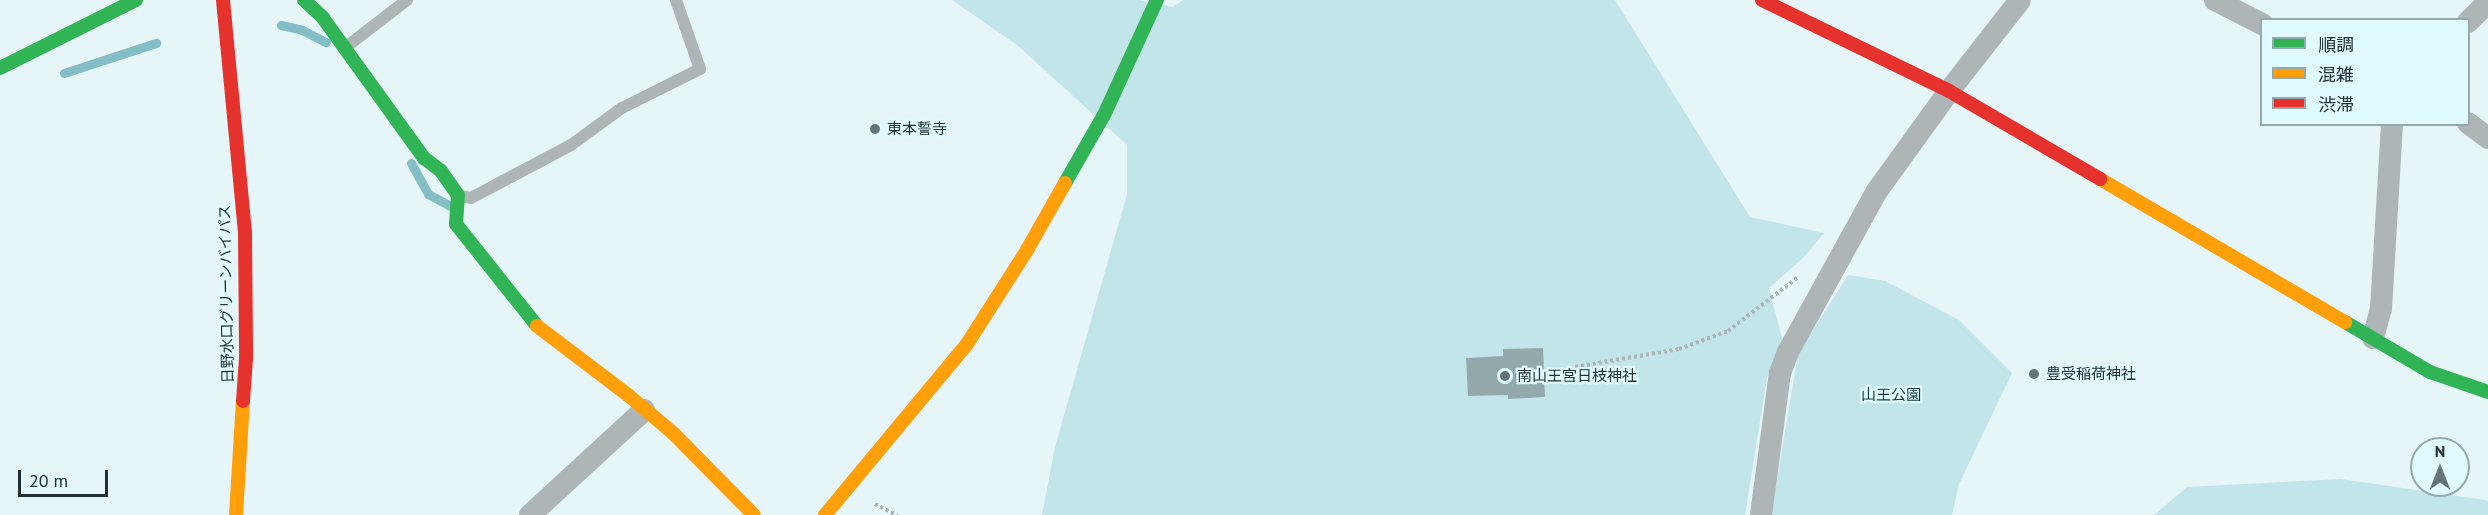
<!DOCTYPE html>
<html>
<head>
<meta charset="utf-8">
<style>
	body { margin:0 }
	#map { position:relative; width:2488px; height:515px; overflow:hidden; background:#e6f5f8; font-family:"PT Sans","Noto Sans JP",sans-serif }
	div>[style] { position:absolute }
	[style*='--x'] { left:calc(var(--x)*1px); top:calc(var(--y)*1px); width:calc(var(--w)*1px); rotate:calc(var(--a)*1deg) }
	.green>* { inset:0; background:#c2e5ea }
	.stream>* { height:9px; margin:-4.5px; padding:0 4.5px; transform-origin:4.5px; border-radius:4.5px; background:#83bec6 }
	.building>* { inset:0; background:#93a9ac }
	.path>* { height:4px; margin-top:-2px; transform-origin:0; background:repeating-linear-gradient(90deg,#abb4b6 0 3px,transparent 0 6px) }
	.lane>* { height:12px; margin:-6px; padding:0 6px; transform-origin:6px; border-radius:6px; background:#aeb5b7 }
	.street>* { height:22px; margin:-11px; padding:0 11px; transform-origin:11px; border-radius:11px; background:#aeb5b7 }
	.fast>* { height:14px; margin:-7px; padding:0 7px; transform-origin:7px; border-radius:7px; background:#30b455 }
	.slow>* { height:14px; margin:-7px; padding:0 7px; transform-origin:7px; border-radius:7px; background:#ff9f0a }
	.jam>* { height:14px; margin:-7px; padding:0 7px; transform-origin:7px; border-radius:7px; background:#e5322d }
	.dots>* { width:16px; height:16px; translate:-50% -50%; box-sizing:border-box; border:3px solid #dffbff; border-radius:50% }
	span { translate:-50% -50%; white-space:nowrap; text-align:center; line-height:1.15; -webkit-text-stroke:4.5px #dffbff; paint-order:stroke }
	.poi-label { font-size:15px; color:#222f31 }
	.left { translate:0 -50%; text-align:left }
	.street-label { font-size:15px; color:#222f31 }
	.park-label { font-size:15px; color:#11373c }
	.legend { position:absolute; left:2260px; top:18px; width:210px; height:108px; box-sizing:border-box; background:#dffbff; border:2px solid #93a9ad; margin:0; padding:8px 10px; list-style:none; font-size:18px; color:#222f31 }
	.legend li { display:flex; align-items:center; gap:12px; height:30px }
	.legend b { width:30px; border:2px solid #93a9ad }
	.north { position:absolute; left:2410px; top:437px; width:60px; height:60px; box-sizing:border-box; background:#dffbff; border:2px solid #93a9ad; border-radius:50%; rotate:0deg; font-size:16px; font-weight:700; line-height:24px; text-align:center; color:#222f31 }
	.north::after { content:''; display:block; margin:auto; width:21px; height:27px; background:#677477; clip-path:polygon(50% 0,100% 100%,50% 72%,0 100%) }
	.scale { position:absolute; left:18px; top:470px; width:90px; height:27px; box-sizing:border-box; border:3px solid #222f31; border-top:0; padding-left:8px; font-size:18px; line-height:21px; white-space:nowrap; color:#222f31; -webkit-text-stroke:4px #dffbff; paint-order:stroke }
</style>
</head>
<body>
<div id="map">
	<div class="green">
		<div style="clip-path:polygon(952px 0,1139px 0,1173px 7px,1183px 0,1615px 0,1750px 217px,1824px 233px,1804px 257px,1769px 288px,1783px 342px,1767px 378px,1745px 515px,1042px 515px,1055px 447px,1127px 194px,1127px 145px,1017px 45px)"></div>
		<div style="clip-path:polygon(1848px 275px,1885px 281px,1959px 320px,2012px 373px,1959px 484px,1952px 515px,1771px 515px,1798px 354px)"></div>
		<div style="clip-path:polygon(2341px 479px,2485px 500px,2488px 501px,2488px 515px,2154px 515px,2187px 487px)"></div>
	</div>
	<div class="stream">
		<div style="--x:281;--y:25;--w:22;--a:13"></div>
		<div style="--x:302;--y:30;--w:27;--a:27"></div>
		<div style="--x:64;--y:73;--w:97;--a:-18.1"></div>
		<div style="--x:411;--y:163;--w:35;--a:61"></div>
		<div style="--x:428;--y:194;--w:26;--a:28"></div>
	</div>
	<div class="building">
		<div style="clip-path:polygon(1543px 348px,1545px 397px,1508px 399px,1508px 395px,1468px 396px,1466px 358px,1503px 356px,1503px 349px)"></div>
	</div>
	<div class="path">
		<div style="--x:1569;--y:368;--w:112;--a:-9.8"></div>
		<div style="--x:1679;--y:349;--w:52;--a:-20.2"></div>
		<div style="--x:1728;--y:331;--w:88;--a:-37.6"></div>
		<div style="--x:875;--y:504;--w:25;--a:27"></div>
	</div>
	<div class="lane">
		<div style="--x:346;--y:47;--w:77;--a:-37.6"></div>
		<div style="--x:460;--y:196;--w:11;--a:10"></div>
		<div style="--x:471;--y:198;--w:113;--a:-27.9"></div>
		<div style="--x:571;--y:145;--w:63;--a:-36"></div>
		<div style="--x:622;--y:108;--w:87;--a:-26.6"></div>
		<div style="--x:700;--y:69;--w:73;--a:-109.2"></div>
	</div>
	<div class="street">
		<div style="--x:2215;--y:0;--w:53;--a:27.1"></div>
		<div style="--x:2468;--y:22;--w:28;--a:-45"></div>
		<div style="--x:2468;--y:123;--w:25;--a:37"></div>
		<div style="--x:2373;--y:338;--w:30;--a:-75"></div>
		<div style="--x:2381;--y:309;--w:185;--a:-86.6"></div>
		<div style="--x:530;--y:515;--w:155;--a:-42.6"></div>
		<div style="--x:1761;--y:515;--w:143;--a:-82.4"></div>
		<div style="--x:1780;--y:373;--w:22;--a:-69"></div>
		<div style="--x:1788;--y:352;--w:184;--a:-61.1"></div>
		<div style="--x:1877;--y:191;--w:123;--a:-54.2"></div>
		<div style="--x:1949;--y:91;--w:115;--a:-52"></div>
	</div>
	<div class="fast">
		<div style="--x:304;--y:0;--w:26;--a:43"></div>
		<div style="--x:323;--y:18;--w:173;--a:54.2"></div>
		<div style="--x:424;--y:158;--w:21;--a:37"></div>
		<div style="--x:441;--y:171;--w:29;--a:55"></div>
		<div style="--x:458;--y:195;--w:29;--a:94"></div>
		<div style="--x:456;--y:224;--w:130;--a:51.5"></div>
		<div style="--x:0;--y:68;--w:152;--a:-26.6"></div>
		<div style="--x:1065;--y:183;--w:78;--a:-60.2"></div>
		<div style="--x:1104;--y:115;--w:127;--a:-65.3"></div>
		<div style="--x:2345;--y:322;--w:99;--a:30.5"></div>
		<div style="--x:2430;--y:372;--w:61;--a:19"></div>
	</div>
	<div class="slow">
		<div style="--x:2100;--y:179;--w:284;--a:30.3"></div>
		<div style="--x:537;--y:326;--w:114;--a:37.2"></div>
		<div style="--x:628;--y:395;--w:59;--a:40.2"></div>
		<div style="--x:673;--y:433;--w:115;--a:45.4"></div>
		<div style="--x:236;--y:515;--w:114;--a:-86.5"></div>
		<div style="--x:825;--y:515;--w:222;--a:-50.3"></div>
		<div style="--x:967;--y:344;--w:112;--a:-57.4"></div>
		<div style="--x:1027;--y:250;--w:77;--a:-60.4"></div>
	</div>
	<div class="jam">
		<div style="--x:223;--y:0;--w:233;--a:84.6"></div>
		<div style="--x:245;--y:232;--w:126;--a:89.5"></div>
		<div style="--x:246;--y:358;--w:43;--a:94"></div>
		<div style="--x:1762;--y:0;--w:208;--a:25.9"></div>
		<div style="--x:1949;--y:91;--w:175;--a:30.2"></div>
	</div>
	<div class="dots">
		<div style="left:875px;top:129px;background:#677477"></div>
		<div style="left:2034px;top:374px;background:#677477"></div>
		<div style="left:1505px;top:376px;background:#677477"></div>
	</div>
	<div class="poi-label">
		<span class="left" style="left:887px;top:129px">東本誓寺</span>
		<span class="left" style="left:2046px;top:374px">豊受稲荷神社</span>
		<span class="left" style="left:1517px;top:376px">南山王宮日枝神社</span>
	</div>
	<div class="street-label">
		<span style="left:226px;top:294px;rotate:-91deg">日野水口グリーンバイパス</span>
	</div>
	<div class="park-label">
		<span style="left:1891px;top:395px">山王公園</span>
	</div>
	<ul class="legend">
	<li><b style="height:8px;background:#30b455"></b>順調</li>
	<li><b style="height:8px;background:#ff9f0a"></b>混雑</li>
	<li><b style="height:8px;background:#e5322d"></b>渋滞</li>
	</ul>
	<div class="north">N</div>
	<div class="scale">20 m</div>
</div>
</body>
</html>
